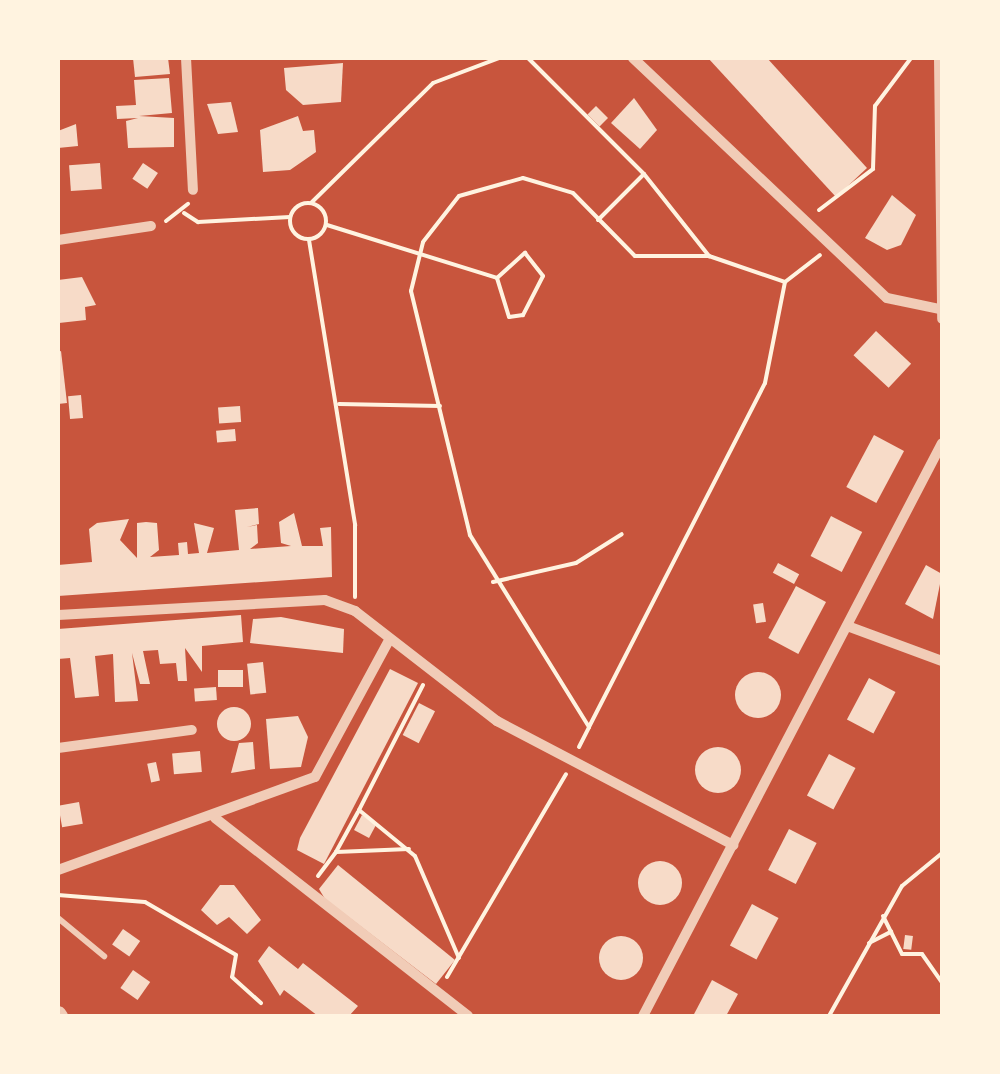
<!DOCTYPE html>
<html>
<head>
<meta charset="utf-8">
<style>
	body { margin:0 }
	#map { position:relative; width:1000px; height:1074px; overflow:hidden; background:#c8553d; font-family:Signika,sans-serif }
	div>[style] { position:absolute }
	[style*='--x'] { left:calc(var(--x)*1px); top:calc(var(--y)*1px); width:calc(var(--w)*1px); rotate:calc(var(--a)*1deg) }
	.building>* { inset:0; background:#f7dbc8; transform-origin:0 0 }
	.round { border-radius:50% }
	.path>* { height:4px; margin:-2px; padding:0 2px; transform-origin:2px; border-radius:2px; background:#fff3e0 }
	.path>.ring { margin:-2px; padding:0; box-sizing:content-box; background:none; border:4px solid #fff3e0; border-radius:50% }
	.service>* { height:6px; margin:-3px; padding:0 3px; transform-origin:3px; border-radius:3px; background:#f1ccb7 }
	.minor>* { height:10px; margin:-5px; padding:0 5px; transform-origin:5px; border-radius:5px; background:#f1ccb7 }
	.tertiary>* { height:15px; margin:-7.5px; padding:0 7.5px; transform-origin:7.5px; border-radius:7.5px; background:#f1ccb7 }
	span { translate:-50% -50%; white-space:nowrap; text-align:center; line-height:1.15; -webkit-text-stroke:8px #fff3e0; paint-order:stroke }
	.frame { position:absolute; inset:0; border:60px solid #fff3e0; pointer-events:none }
</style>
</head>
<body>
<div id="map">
	<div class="building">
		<div style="clip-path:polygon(133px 58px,168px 58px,170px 74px,135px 77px)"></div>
		<div style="clip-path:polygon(708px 58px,767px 58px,867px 168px,836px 197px)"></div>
		<div style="clip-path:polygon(343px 63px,341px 102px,303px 105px,286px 90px,284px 68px)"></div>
		<div style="clip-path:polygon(169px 78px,172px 113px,139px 116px,174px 118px,174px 147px,128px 148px,126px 121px,138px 118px,117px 119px,116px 106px,136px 105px,134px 80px)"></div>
		<div style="clip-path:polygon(634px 98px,657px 130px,640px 149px,611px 123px)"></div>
		<div style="clip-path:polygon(231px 102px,238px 132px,218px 134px,207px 104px)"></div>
		<div style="left:596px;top:106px;width:17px;height:12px;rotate:45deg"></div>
		<div style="clip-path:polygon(298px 116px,303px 131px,314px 130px,316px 152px,290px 170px,263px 172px,260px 130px)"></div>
		<div style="clip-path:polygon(76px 124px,78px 146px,58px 148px,58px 131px)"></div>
		<div style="left:100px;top:163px;width:26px;height:31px;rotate:86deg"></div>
		<div style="left:143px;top:163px;width:18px;height:19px;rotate:34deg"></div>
		<div style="clip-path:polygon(892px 195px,916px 215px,901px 245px,887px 250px,865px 238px)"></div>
		<div style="clip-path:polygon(82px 277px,96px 305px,85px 307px,86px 320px,59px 323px,58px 280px)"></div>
		<div style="left:876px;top:331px;width:48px;height:33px;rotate:43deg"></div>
		<div style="clip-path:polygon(61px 351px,67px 403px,58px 404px,58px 352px)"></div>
		<div style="left:81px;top:395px;width:23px;height:13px;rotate:85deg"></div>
		<div style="left:240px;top:406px;width:16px;height:22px;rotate:86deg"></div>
		<div style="left:235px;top:429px;width:12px;height:19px;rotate:85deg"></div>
		<div style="left:874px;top:435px;width:34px;height:59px;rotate:28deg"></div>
		<div style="clip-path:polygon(258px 508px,259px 524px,247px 527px,257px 525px,258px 543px,250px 549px,291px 546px,281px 543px,279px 522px,294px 513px,302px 546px,323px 546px,320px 528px,331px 527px,332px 577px,58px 596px,58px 565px,92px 562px,89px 529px,97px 523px,129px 519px,120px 540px,137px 558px,137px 523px,146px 522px,157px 523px,159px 550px,150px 557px,179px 555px,178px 543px,187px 542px,188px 554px,199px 553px,194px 523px,214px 528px,207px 553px,239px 550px,235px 510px)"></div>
		<div style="left:831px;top:516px;width:35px;height:45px;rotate:27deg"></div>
		<div style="left:778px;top:563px;width:24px;height:11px;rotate:28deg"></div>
		<div style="clip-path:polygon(926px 565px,942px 574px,933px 619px,905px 604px)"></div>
		<div style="left:796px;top:586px;width:34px;height:59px;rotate:28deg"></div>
		<div style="left:763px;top:603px;width:19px;height:10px;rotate:81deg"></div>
		<div style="clip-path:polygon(241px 615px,243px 642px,202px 646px,202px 672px,185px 648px,187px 681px,178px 681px,176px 663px,160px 664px,158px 650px,143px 651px,150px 684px,140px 684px,132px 653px,138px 701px,115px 702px,113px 654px,95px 656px,99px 696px,75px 698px,70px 658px,58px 659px,58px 629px)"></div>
		<div style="clip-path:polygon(281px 617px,344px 629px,343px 653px,250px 643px,253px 619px)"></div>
		<div style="left:263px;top:662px;width:31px;height:16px;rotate:84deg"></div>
		<div style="clip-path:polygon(390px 669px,418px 683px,324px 864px,297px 850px,300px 838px)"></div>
		<div style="left:218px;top:670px;width:25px;height:17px"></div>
		<div class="round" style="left:735px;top:672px;width:46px;height:46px"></div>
		<div style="left:869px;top:678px;width:30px;height:47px;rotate:28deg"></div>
		<div style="left:216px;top:687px;width:13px;height:22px;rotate:86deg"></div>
		<div style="left:419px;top:703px;width:18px;height:36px;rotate:27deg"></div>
		<div class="round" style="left:217px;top:707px;width:34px;height:34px"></div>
		<div style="clip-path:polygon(298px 716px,308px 737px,301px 767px,270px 769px,266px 719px)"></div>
		<div style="clip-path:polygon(253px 742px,255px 769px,231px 773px,239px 743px)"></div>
		<div class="round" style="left:695px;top:747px;width:46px;height:46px"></div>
		<div style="left:200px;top:751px;width:21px;height:28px;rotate:85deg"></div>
		<div style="left:829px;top:754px;width:30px;height:47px;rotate:28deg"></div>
		<div style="left:156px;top:762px;width:19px;height:9px;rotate:78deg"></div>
		<div style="left:79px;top:802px;width:22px;height:21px;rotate:80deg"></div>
		<div style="left:362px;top:815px;width:17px;height:17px;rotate:28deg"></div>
		<div style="left:789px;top:829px;width:31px;height:46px;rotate:27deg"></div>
		<div class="round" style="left:638px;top:861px;width:44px;height:44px"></div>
		<div style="clip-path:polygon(338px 865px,455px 960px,436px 984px,325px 899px,319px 889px)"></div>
		<div style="clip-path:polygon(220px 885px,234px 885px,261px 920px,247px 934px,229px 917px,217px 925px,201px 910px)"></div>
		<div style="left:752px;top:904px;width:30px;height:47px;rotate:28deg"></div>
		<div style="left:123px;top:929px;width:21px;height:19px;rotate:35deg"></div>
		<div style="left:905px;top:935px;width:8px;height:14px;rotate:7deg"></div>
		<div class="round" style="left:599px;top:936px;width:44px;height:44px"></div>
		<div style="clip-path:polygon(269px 946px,298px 969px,303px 963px,358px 1006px,349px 1016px,318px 1016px,284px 990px,280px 996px,258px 961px)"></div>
		<div style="left:133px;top:970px;width:21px;height:22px;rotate:35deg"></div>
		<div style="clip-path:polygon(712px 980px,738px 994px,726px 1016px,693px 1016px)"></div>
	</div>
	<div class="path">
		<div style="--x:528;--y:58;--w:164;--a:45"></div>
		<div style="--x:644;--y:174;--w:105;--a:51.6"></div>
		<div class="ring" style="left:290px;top:203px;width:32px;height:32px"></div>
		<div style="--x:311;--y:203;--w:171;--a:-44.5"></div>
		<div style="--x:433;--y:83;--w:71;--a:-20.7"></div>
		<div style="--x:819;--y:210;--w:68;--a:-37.2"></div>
		<div style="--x:873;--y:169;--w:63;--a:-88.2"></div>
		<div style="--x:875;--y:106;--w:60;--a:-53.1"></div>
		<div style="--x:184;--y:213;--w:17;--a:33"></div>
		<div style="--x:198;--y:222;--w:92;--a:-3.1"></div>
		<div style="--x:598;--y:220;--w:65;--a:-45"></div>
		<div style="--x:166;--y:221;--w:28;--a:-38"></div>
		<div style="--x:327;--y:225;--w:178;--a:17.3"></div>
		<div style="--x:309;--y:240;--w:289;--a:80.8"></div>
		<div style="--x:355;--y:525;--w:72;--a:90"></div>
		<div style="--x:525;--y:253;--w:29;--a:52"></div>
		<div style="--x:543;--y:276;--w:44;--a:117.1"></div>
		<div style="--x:523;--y:315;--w:14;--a:172"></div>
		<div style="--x:509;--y:317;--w:41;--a:-107.1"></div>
		<div style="--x:497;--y:278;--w:38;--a:-42"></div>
		<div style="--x:339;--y:404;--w:101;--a:1.1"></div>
		<div style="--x:493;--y:582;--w:85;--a:-12.9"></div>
		<div style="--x:576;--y:563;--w:54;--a:-32.2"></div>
		<div style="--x:423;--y:685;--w:140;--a:117.1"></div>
		<div style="--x:359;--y:810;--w:72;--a:39.4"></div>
		<div style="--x:415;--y:856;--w:111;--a:66.7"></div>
		<div style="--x:589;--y:727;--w:386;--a:-62.9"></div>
		<div style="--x:765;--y:383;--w:103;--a:-78.8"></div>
		<div style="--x:579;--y:747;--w:22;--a:-63"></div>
		<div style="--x:589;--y:727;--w:226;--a:-121.8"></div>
		<div style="--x:470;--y:535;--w:251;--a:-103.6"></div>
		<div style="--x:411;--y:291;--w:50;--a:-76.2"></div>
		<div style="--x:423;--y:242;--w:58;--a:-52"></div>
		<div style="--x:459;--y:196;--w:66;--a:-15.7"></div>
		<div style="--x:523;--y:178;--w:52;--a:16.7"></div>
		<div style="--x:573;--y:193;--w:88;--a:45.5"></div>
		<div style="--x:635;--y:256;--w:74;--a:0"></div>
		<div style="--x:709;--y:256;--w:80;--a:18.9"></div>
		<div style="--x:785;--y:282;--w:44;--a:-37.6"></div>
		<div style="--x:358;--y:812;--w:46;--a:118.8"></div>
		<div style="--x:336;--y:852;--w:73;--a:-2.4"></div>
		<div style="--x:318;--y:876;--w:30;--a:-53"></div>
		<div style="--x:58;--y:895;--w:87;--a:4.6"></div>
		<div style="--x:145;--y:902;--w:105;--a:30.2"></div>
		<div style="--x:236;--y:955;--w:22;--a:100"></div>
		<div style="--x:232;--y:977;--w:39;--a:42"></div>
		<div style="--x:883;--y:916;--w:42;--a:63.4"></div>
		<div style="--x:902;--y:954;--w:20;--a:0"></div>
		<div style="--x:922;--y:954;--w:35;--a:55"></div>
		<div style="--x:869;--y:943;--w:25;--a:-27"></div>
		<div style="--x:447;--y:977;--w:235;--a:-59.6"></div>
		<div style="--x:829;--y:1016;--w:149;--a:-60.7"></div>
		<div style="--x:902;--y:886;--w:52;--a:-39.5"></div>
	</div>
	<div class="service">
		<div style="--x:58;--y:918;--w:60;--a:39.6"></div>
	</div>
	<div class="minor">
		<div style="--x:186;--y:58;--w:132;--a:87"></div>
		<div style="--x:633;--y:58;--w:349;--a:43.4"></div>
		<div style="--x:887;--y:298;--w:53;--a:11.9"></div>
		<div style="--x:939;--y:58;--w:261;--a:89.3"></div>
		<div style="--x:58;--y:240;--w:94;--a:-8.6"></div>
		<div style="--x:58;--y:615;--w:267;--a:-3.2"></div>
		<div style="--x:325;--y:600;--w:32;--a:20"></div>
		<div style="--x:355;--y:611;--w:180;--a:37.8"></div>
		<div style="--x:497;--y:721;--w:267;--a:27.7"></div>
		<div style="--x:850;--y:627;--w:98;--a:20.3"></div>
		<div style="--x:58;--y:748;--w:135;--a:-7.7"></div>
		<div style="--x:215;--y:818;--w:321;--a:38"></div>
		<div style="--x:58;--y:870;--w:273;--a:-19.9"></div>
		<div style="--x:315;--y:777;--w:156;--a:-61.6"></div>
		<div style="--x:643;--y:1016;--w:646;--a:-62.44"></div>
	</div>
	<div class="tertiary">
		<div style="--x:58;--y:1013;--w:4;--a:56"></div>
	</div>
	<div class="frame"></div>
</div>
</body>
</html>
